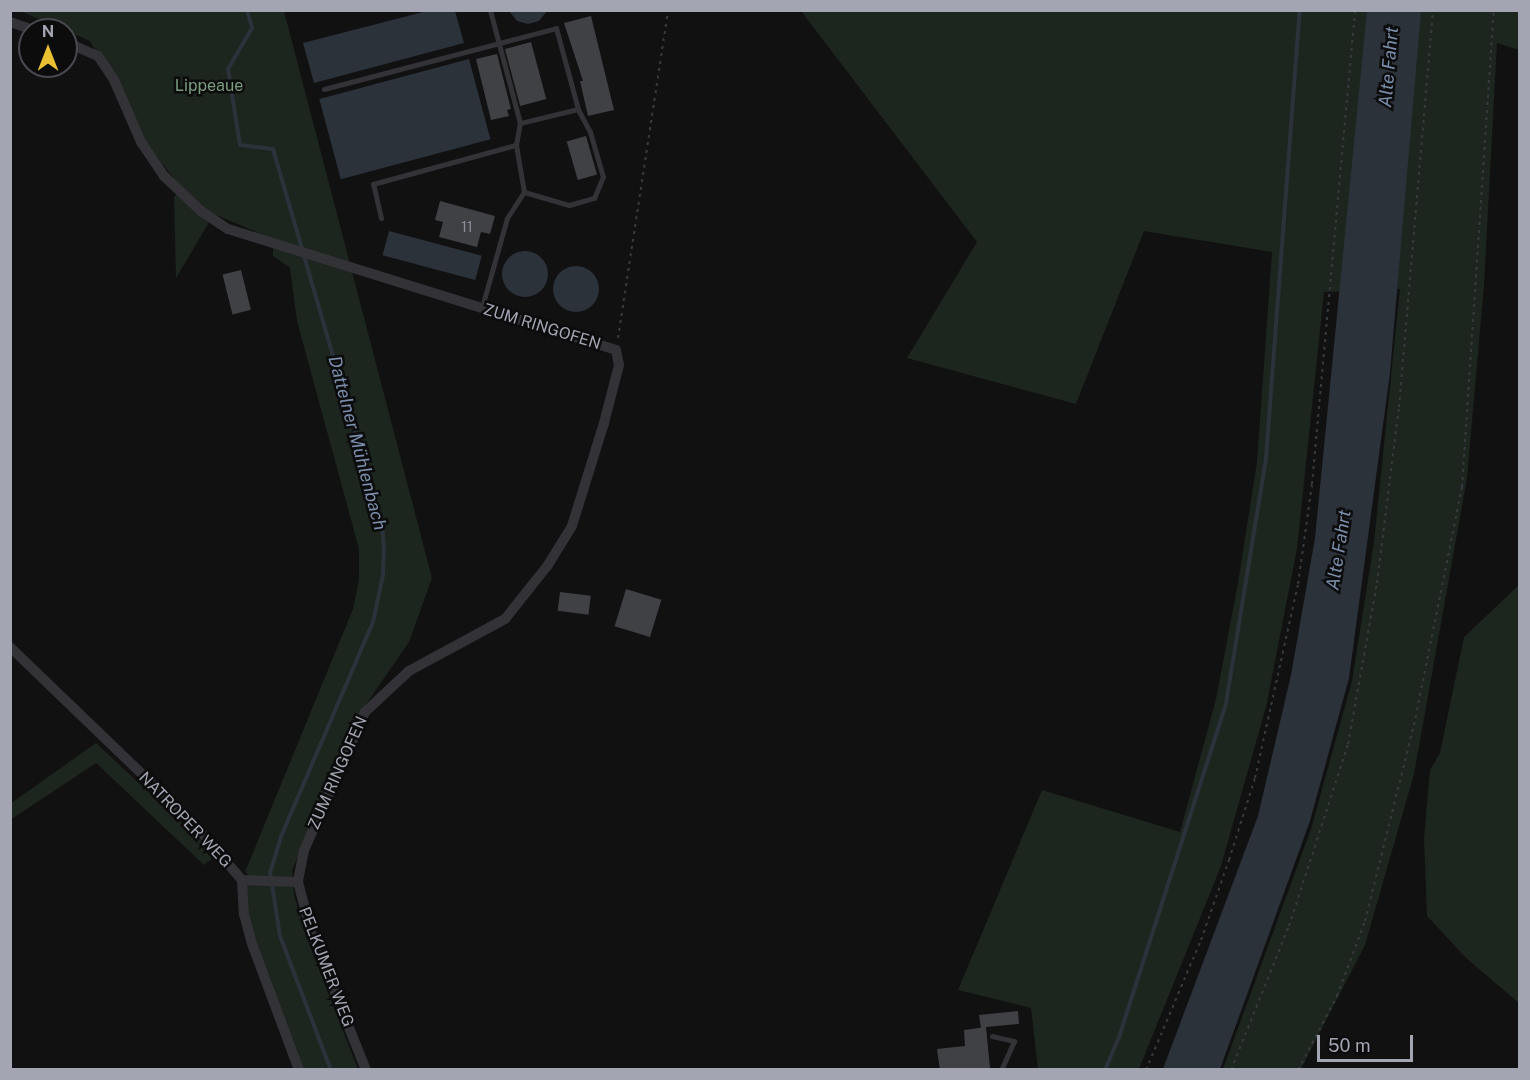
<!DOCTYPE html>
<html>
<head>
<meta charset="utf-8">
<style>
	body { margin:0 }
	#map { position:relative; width:1530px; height:1080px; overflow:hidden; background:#111112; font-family:"Public Sans",sans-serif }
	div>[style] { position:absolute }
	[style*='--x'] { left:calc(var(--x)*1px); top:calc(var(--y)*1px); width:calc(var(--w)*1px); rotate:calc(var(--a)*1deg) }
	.green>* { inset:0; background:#1d251f }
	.water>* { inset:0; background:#2b323a; transform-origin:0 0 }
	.round { border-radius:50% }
	.stream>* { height:4px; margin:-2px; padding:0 2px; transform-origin:2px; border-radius:2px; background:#2b323a }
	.building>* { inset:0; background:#404145; transform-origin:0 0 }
	.path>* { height:2px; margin-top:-1px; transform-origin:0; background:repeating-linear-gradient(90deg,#38393e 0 3px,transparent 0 7.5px) }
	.lane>* { height:5px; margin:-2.5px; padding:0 2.5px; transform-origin:2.5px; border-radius:2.5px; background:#323237 }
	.street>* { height:10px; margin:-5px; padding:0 5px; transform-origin:5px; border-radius:5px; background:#323237 }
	span { translate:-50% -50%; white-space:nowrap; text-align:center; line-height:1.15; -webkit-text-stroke:5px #0c0c0d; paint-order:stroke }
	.number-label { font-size:14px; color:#8a8d97 }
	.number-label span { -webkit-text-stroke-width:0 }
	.park-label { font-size:16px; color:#7a9d80 }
	.street-label { font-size:16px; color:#a3a6b2 }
	.water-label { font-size:18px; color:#7b8fad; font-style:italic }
	.frame { position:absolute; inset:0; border:12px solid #a3a6b2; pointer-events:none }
	.north { position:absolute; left:18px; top:18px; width:60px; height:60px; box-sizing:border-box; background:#0c0c0d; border:2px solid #484a4f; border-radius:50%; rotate:0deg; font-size:16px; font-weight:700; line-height:24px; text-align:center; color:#a3a6b2 }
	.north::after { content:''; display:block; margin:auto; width:21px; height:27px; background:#e9c132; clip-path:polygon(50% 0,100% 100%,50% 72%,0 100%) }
	.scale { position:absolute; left:1317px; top:1035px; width:96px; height:27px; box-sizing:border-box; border:3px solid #a3a6b2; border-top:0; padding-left:8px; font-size:18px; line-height:21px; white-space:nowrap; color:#a3a6b2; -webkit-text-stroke:4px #0c0c0d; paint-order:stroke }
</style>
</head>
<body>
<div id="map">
	<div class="green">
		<div style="clip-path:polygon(20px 11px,284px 11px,432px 578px,409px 642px,351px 726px,292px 871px,294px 895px,305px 933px,358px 1069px,299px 1069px,251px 941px,243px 880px,256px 881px,245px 872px,353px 609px,359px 580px,359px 549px,297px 321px,290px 268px,273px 256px,273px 239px,214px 214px,176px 278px,174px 197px,182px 189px,143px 139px,90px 41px)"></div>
		<div style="clip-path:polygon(801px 11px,1519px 11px,1519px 50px,1497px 43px,1484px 285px,1467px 478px,1414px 774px,1365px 945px,1301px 1069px,1223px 1069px,1311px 829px,1352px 681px,1374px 542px,1400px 289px,1324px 292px,1297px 549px,1266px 707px,1221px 866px,1139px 1069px,1038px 1069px,1031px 1008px,958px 990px,1042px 790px,1180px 832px,1216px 699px,1238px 583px,1257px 462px,1272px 252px,1144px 231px,1076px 404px,907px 358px,977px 242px)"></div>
		<div style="clip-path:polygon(1519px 585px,1519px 1003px,1466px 958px,1427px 916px,1424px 838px,1430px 770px,1440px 753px,1464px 637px)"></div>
		<div style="clip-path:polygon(96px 743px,216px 855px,204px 865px,96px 763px,10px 820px,10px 804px)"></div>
	</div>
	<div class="water">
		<div style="clip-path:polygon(427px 11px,455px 11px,464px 43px,314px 83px,303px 43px)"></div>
		<div style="clip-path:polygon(509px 11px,509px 10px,547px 11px,539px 21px,528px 24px,517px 21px)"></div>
		<div style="clip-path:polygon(1367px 11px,1421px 11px,1390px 373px,1349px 678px,1310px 821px,1220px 1069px,1163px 1069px,1258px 816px,1291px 675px,1315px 538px)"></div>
		<div style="left:469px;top:59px;width:83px;height:155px;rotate:75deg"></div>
		<div style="left:389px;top:231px;width:96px;height:25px;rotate:15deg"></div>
		<div class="round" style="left:502px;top:251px;width:46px;height:46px"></div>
		<div class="round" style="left:553px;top:266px;width:46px;height:46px"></div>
	</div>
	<div class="stream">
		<div style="--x:247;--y:10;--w:19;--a:74"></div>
		<div style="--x:252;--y:28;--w:48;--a:120.3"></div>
		<div style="--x:228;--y:69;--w:77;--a:81"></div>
		<div style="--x:240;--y:145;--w:33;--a:7"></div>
		<div style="--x:273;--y:149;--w:104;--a:73.8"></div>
		<div style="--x:304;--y:256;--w:280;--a:73.8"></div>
		<div style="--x:382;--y:525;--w:21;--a:85"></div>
		<div style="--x:384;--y:546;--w:29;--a:92"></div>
		<div style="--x:383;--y:575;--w:48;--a:102"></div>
		<div style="--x:373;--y:622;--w:234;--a:113.2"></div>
		<div style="--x:281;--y:837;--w:37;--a:107"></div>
		<div style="--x:270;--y:872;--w:65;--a:81.1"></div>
		<div style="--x:280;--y:936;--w:143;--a:69.2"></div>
		<div style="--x:1105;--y:1070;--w:39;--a:-67"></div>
		<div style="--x:1120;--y:1034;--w:348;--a:-72.2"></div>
		<div style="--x:1226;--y:703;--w:248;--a:-80.7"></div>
		<div style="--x:1266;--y:458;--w:449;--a:-85.7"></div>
	</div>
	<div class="building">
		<div style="clip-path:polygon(591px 16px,614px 110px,588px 116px,580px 81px,583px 81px,564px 23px)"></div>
		<div style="left:531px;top:42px;width:59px;height:27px;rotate:75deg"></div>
		<div style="clip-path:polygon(497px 54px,511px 109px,507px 110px,509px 116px,491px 120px,476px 59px)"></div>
		<div style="left:586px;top:136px;width:40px;height:20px;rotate:74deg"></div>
		<div style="clip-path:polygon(440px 201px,495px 216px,490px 234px,481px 232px,477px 247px,439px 237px,443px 222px,435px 220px)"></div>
		<div style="left:241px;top:270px;width:41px;height:19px;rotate:76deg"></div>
		<div style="left:626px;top:589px;width:37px;height:39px;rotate:17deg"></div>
		<div style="left:560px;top:592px;width:31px;height:19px;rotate:7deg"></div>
		<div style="clip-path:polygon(1018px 1011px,1019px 1024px,986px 1027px,990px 1068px,940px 1070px,937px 1049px,965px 1046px,964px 1030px,986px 1027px,981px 1028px,979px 1015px)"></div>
	</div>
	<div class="path">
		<div style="--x:618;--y:338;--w:332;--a:-81.3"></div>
		<div style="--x:1146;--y:1070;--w:141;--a:-67.1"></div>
		<div style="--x:1201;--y:940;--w:85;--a:-70.7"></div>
		<div style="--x:1229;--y:860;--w:86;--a:-72.4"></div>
		<div style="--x:1255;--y:778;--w:199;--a:-77.5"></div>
		<div style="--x:1298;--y:584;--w:101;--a:-82"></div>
		<div style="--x:1312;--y:484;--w:476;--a:-84.8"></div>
		<div style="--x:1231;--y:1070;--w:155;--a:-68.1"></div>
		<div style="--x:1289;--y:926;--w:191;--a:-72"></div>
		<div style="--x:1348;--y:744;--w:164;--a:-79.8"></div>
		<div style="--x:1377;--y:583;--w:177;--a:-82.9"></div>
		<div style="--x:1399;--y:407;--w:398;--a:-85.1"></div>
		<div style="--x:1298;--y:1070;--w:84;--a:-62.2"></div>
		<div style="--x:1337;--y:996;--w:80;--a:-69.5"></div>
		<div style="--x:1365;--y:921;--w:202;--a:-76"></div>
		<div style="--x:1414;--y:725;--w:243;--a:-78.6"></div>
		<div style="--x:1462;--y:487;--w:478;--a:-86.2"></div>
	</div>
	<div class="lane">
		<div style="--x:324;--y:89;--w:240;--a:-14.7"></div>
		<div style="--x:556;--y:28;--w:84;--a:74.8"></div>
		<div style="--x:578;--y:109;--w:60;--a:166.4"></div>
		<div style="--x:524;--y:192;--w:47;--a:16.1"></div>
		<div style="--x:569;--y:205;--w:26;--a:-16"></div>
		<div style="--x:594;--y:198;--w:23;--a:-67"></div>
		<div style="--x:603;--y:177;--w:47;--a:-106.1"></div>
		<div style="--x:590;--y:132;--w:26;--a:-118"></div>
		<div style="--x:381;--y:218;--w:35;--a:-103"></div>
		<div style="--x:373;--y:184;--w:148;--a:-15.3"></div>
		<div style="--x:482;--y:307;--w:92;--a:-74.3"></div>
		<div style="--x:507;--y:218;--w:31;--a:-57"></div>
		<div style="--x:524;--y:192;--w:48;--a:-99.7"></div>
		<div style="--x:516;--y:145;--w:22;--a:-80"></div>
		<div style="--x:520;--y:123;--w:117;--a:-104.9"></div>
		<div style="--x:992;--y:1036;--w:23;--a:13"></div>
		<div style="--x:1014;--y:1041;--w:32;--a:114"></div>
	</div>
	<div class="street">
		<div style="--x:10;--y:22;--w:24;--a:19"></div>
		<div style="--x:66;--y:42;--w:35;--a:24"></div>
		<div style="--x:98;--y:56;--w:29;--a:56"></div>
		<div style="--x:114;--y:80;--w:68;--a:66.5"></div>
		<div style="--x:141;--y:142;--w:41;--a:55.9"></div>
		<div style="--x:164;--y:176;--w:51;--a:43.4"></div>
		<div style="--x:201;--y:211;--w:32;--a:34"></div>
		<div style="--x:228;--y:229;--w:406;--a:17.3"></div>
		<div style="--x:616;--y:350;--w:15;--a:79"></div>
		<div style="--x:619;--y:365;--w:60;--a:104.5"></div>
		<div style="--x:604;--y:423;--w:108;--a:107.3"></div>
		<div style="--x:572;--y:526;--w:46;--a:121.6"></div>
		<div style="--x:548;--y:565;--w:69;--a:128.5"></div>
		<div style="--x:505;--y:619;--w:109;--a:151.6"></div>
		<div style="--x:409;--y:671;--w:60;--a:137"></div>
		<div style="--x:365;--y:712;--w:151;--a:113.8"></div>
		<div style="--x:304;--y:850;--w:33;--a:101"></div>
		<div style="--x:10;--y:647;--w:255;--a:43.9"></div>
		<div style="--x:194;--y:824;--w:74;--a:49.4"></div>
		<div style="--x:242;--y:880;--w:34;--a:87"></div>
		<div style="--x:244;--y:914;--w:28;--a:75"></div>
		<div style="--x:251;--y:941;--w:138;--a:69.6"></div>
		<div style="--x:242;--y:880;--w:56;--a:2"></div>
		<div style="--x:298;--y:882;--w:52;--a:75.4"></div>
		<div style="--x:311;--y:932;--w:149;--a:68.3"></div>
	</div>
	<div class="number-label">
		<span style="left:467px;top:227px">11</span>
	</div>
	<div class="park-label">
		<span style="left:209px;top:86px">Lippeaue</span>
	</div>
	<div class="street-label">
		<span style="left:542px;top:327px;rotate:17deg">ZUM RINGOFEN</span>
		<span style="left:338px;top:773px;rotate:-66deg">ZUM RINGOFEN</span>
		<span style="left:185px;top:820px;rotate:46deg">NATROPER WEG</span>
		<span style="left:326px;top:967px;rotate:69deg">PELKUMER WEG</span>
	</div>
	<div class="water-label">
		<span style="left:1389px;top:67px;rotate:-85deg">Alte Fahrt</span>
		<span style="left:357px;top:443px;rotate:75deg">Dattelner Mühlenbach</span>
		<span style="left:1339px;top:550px;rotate:-81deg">Alte Fahrt</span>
	</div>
	<div class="frame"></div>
	<div class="north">N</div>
	<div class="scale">50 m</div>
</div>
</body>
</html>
